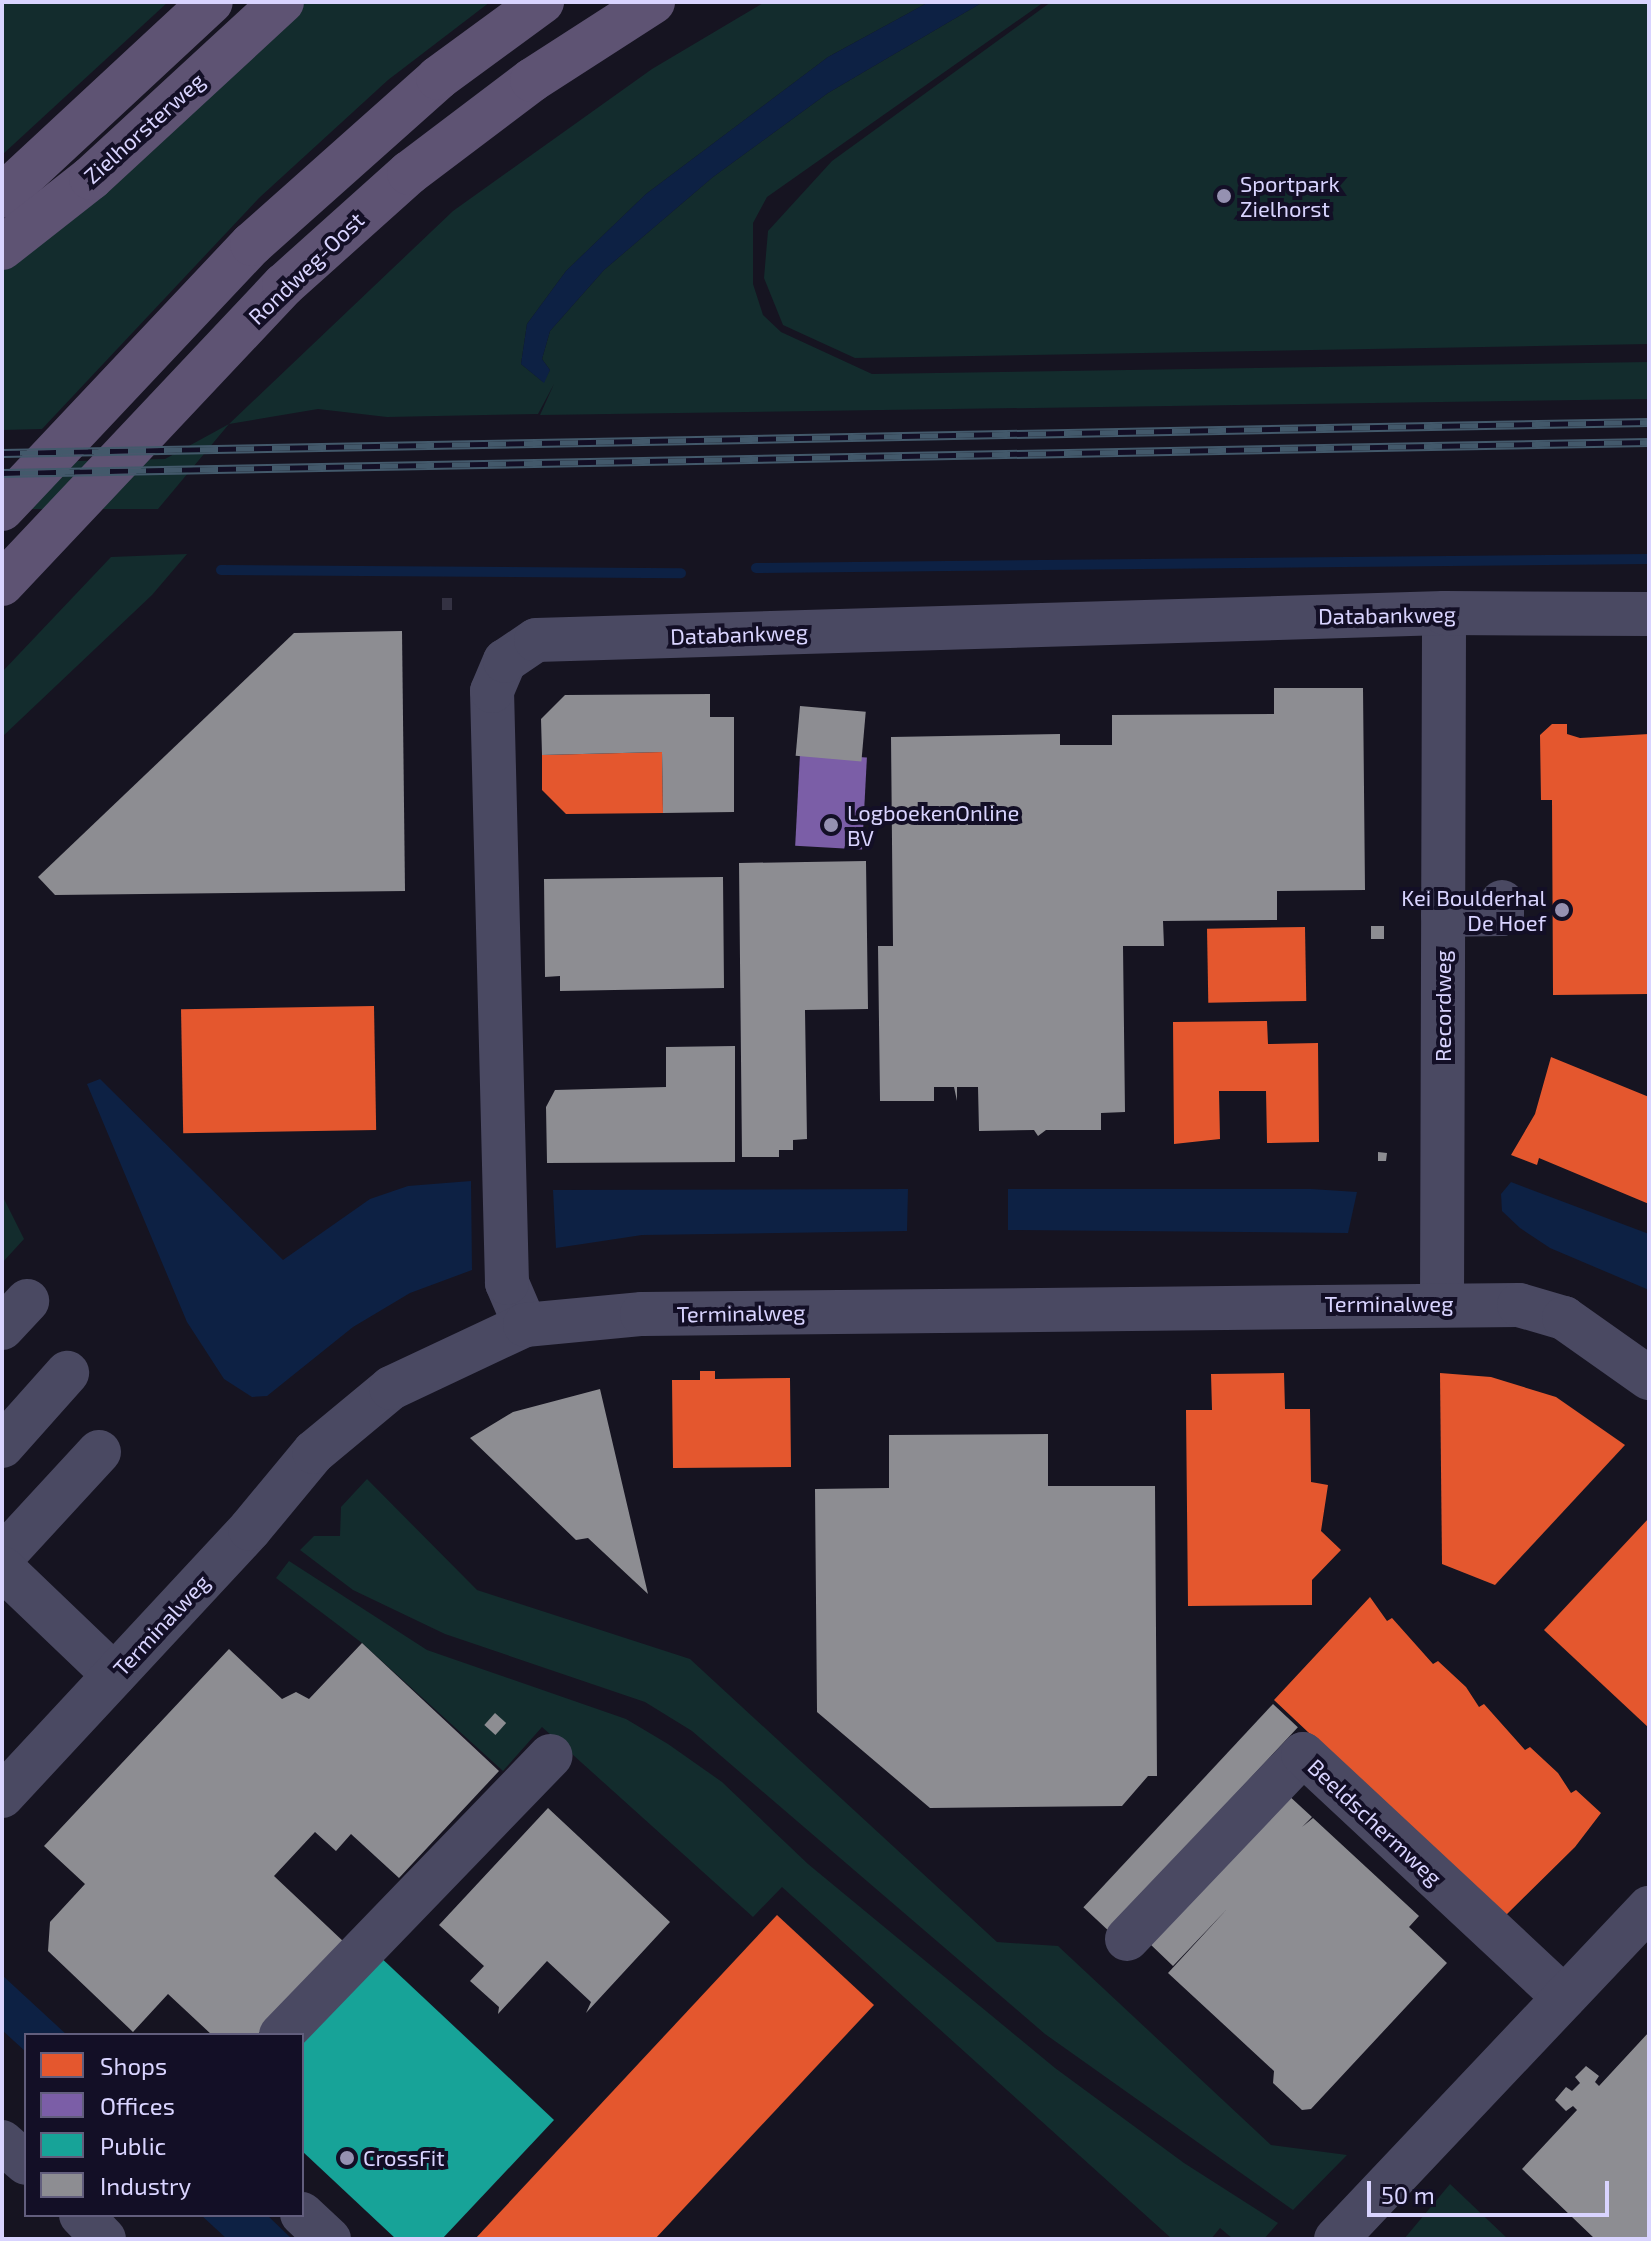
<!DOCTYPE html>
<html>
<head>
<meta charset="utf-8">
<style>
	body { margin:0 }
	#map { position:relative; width:1651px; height:2241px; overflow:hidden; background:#161421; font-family:"Exo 2",sans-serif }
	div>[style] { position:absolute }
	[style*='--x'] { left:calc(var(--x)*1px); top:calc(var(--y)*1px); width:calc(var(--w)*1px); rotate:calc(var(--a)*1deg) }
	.green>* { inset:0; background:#132c2d }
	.water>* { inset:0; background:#0d2144 }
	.shops>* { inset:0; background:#e4572e; transform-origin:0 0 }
	.offices>* { inset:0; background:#7b5ea7; transform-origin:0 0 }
	.public>* { inset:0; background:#17a398 }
	.industry>* { inset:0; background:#8d8d92; transform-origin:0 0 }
	.stream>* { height:10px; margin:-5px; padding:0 5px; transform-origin:5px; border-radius:5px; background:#0d2144 }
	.building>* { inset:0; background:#343243; transform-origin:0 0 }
	.minor>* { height:44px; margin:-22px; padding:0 22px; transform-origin:22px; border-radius:22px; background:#4a4962 }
	.major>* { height:44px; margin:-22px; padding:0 22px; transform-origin:22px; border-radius:22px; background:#5e5373 }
	.rail>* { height:9px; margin-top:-4.5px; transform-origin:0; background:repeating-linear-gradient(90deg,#130f26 0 18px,#43596b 0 36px); box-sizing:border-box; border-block:2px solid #43596b }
	.dots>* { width:22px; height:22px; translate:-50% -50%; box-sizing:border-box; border:4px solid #130f26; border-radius:50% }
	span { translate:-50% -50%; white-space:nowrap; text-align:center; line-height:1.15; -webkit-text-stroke:8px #130f26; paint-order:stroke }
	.street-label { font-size:22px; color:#d9d4ff }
	.poi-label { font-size:22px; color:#d9d4ff }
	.left { translate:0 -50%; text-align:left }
	.right { translate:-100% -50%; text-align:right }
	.frame { position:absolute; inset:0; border:4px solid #d9d4ff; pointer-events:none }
	.legend { position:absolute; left:24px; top:2033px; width:280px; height:184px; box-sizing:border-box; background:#130f26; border:2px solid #625e7d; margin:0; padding:10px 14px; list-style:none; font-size:24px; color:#d9d4ff }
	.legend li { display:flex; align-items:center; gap:16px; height:40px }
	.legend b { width:40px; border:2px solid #625e7d }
	.scale { position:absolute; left:1367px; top:2181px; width:242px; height:36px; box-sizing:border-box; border:4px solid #d9d4ff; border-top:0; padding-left:10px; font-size:24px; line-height:28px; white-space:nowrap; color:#d9d4ff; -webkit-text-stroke:6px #130f26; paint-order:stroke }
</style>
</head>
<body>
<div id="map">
	<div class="green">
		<div style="clip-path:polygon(4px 2px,168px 2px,2px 155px)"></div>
		<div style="clip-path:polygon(299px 2px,490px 2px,388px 80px,259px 198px,42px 429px,2px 430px,2px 271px)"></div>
		<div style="clip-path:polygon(765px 2px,929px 2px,828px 57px,646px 194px,566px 271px,527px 324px,521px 364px,543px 382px,550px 370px,542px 359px,550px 331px,604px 270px,713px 177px,828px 93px,983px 2px,1044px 2px,767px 197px,753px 223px,753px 284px,763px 315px,781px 332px,872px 374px,1649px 362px,1649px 399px,540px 415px,554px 384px,538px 414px,387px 417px,318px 409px,229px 424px,158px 509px,2px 509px,2px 486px,78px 461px,165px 459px,229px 424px,453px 211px,652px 69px)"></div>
		<div style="clip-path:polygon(1051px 2px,1649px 2px,1649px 344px,855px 358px,783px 325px,764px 278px,768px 231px,832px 161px)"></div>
		<div style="clip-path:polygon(187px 554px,152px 595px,2px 737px,2px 672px,111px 557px)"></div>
		<div style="clip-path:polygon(2px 1195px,24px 1239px,2px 1263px)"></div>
		<div style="clip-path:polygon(367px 1479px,477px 1590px,690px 1659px,997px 1942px,1058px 1946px,1271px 2145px,1347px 2155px,1293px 2210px,1045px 2034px,692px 1731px,645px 1702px,445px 1634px,353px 1590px,300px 1550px,314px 1536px,340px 1536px,341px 1507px)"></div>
		<div style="clip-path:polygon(289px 1561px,427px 1650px,626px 1719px,668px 1744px,722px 1782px,808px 1864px,1055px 2068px,1184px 2163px,1278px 2223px,1264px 2239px,1233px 2239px,1220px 2228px,1211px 2239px,1172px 2239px,782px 1887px,753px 1917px,542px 1727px,503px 1771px,362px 1643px,276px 1578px)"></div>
		<div style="clip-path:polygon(1450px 2184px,1508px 2239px,1404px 2239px)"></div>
	</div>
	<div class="water">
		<div style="clip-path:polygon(929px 2px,983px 2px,828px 93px,713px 177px,604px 270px,550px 331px,542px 359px,550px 370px,544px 383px,521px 364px,527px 324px,566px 271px,646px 194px,828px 57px)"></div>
		<div style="clip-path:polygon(100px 1079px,283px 1260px,370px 1199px,408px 1186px,471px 1181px,472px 1270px,410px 1293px,353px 1327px,267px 1396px,252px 1397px,224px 1379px,187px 1322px,87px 1084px)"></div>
		<div style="clip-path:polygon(1511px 1182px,1649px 1234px,1649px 1290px,1550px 1248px,1520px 1228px,1502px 1211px,1501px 1194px)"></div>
		<div style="clip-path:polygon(908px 1189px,907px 1231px,642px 1235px,556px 1248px,553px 1190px)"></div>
		<div style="clip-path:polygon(1008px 1189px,1311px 1189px,1357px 1192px,1348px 1233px,1008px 1230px)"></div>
		<div style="clip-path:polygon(2px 1975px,67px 2035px,26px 2035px,26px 2052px,2px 2030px)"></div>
		<div style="clip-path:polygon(201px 2215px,267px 2215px,292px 2239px,227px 2239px)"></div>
	</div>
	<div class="shops">
		<div style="clip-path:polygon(1552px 724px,1567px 724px,1567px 734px,1580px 738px,1649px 734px,1649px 994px,1553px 995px,1552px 800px,1541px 800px,1540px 735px)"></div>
		<div style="clip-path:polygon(662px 752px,663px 813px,566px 814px,542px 790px,542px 755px)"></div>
		<div style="left:1305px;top:927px;width:74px;height:98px;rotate:89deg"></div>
		<div style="left:374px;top:1006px;width:124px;height:193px;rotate:89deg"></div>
		<div style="clip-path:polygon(1267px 1021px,1268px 1044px,1318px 1043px,1319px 1142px,1267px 1143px,1266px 1091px,1219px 1091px,1220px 1139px,1174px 1144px,1173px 1022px)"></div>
		<div style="clip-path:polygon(1551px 1057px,1649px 1097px,1649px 1204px,1539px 1158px,1537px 1165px,1511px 1155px,1535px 1114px)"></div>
		<div style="clip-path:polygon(700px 1371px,715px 1371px,715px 1379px,790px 1378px,791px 1467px,673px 1468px,672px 1380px,700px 1380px)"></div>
		<div style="clip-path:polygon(1284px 1373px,1285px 1409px,1310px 1409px,1311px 1482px,1328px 1485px,1321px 1531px,1341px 1550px,1312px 1580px,1312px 1605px,1188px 1606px,1186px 1410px,1212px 1410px,1211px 1374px)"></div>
		<div style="clip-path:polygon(1440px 1373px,1491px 1377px,1556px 1397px,1625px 1445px,1495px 1585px,1442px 1564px)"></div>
		<div style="clip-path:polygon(1649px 1518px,1649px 1728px,1544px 1630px)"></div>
		<div style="clip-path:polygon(1370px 1597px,1387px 1621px,1392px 1618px,1433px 1664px,1438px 1661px,1466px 1687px,1479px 1707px,1484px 1704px,1525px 1750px,1530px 1747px,1558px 1773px,1571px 1793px,1576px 1790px,1601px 1813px,1575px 1847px,1504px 1917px,1274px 1700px)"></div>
		<div style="clip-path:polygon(777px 1915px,874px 2005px,655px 2239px,475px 2239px)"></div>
	</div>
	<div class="offices">
		<div style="left:800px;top:754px;width:67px;height:92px;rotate:3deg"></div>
	</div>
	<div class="public">
		<div style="clip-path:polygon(377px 1954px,554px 2120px,442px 2239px,396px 2239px,302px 2151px,302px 2035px)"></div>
	</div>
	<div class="industry">
		<div style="clip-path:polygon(402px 631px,405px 891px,55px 895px,38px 877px,294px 633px)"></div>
		<div style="clip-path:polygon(1274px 688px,1363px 688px,1365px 890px,1277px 891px,1277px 920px,1163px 921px,1164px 946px,1123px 946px,1125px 1112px,1101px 1113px,1101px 1130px,1046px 1130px,1038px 1136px,1034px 1130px,979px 1131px,978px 1087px,957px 1087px,957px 1101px,954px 1087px,934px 1087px,934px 1101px,880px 1101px,878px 946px,893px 946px,891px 737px,1060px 734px,1060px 745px,1112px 745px,1112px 715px,1274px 714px)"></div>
		<div style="clip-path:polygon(710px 694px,710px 717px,734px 717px,734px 812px,663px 813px,662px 752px,542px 755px,541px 719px,565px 695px)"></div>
		<div style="left:800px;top:706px;width:66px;height:50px;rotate:5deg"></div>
		<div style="clip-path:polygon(866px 861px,868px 1009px,805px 1010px,807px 1139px,793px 1140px,793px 1150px,779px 1150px,779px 1157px,742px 1157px,739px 863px)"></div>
		<div style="clip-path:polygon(723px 877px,724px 988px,560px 991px,560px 976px,545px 977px,544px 879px)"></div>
		<div style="left:1371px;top:926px;width:13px;height:13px"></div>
		<div style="clip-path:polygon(735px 1046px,735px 1162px,547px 1163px,546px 1107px,555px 1090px,666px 1087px,666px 1047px)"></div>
		<div style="clip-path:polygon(1378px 1152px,1387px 1153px,1386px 1161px,1378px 1161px)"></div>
		<div style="clip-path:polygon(600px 1389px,648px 1594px,588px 1538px,576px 1540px,470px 1438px,513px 1412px)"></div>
		<div style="clip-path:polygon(1048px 1434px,1048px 1486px,1155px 1486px,1157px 1776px,1148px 1776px,1122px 1806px,930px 1808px,817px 1712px,815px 1489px,889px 1488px,889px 1435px)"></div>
		<div style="clip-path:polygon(362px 1643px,499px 1771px,399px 1878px,351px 1834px,336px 1851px,315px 1832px,274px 1876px,345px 1943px,257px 2035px,212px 2035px,168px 1994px,133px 2032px,48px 1951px,50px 1922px,85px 1884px,44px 1846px,229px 1649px,282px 1699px,296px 1692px,309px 1699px)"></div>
		<div style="left:1273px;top:1704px;width:34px;height:278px;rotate:43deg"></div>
		<div style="left:495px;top:1713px;width:15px;height:16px;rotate:42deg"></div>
		<div style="clip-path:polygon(1287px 1794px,1312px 1817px,1302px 1827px,1313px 1818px,1419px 1916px,1409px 1927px,1447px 1963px,1311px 2109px,1302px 2110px,1273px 2083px,1274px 2071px,1168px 1973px,1228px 1908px,1173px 1966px,1149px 1943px)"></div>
		<div style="clip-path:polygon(548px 1808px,670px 1922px,586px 2013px,591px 2002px,547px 1961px,498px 2014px,499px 2007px,470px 1981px,484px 1966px,439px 1925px)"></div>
		<div style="clip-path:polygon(1649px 2032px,1649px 2239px,1595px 2239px,1522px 2169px,1577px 2110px,1573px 2106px,1566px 2111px,1555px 2100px,1566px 2087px,1572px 2091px,1580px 2083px,1575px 2077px,1586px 2066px,1599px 2076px,1595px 2082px,1599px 2086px)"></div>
	</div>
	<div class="stream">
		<div style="--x:756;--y:568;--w:893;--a:-0.58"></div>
		<div style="--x:221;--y:570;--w:460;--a:0.4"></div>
	</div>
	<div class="building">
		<div style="left:442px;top:598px;width:10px;height:12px"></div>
	</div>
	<div class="minor">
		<div style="--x:1443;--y:915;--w:59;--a:-1"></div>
		<div style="--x:1502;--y:914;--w:12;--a:-90"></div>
		<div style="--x:1442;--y:1303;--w:690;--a:-89.83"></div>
		<div style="--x:525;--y:1325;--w:46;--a:-113.2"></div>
		<div style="--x:507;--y:1283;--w:592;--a:-91.45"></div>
		<div style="--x:492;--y:691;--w:33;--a:-67"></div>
		<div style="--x:505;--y:661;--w:37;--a:-34"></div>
		<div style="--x:536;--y:640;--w:908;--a:-1.7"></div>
		<div style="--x:1444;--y:613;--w:205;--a:0.3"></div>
		<div style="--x:2;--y:1328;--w:37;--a:-47"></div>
		<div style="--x:2;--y:1446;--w:98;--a:-48.3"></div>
		<div style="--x:2;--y:1557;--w:143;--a:-47.3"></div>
		<div style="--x:2;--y:1568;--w:155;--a:43.7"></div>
		<div style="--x:2;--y:1796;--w:364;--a:-47.1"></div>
		<div style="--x:250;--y:1529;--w:100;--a:-50.3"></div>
		<div style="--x:314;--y:1452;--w:100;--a:-39.7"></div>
		<div style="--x:391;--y:1388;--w:148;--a:-25.2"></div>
		<div style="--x:525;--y:1325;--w:118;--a:-5.4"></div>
		<div style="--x:642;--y:1314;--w:877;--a:-0.59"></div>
		<div style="--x:1519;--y:1305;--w:47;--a:16.1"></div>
		<div style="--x:1564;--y:1318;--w:104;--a:35.2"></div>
		<div style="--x:1127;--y:1939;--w:255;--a:-46.4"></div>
		<div style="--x:1303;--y:1754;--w:357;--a:43"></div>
		<div style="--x:281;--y:2035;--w:388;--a:-46"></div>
		<div style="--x:2;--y:2142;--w:32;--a:41"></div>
		<div style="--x:302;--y:2214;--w:37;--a:43"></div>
		<div style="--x:81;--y:2215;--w:33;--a:46"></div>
		<div style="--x:1336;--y:2239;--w:456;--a:-46.6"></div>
	</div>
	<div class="major">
		<div style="--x:2;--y:196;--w:285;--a:-42.9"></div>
		<div style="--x:2;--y:248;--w:113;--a:-38.2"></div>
		<div style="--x:91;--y:178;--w:260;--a:-42.7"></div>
		<div style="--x:2;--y:509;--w:364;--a:-46.7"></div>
		<div style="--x:252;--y:244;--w:249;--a:-41.7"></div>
		<div style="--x:438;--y:78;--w:129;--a:-36.2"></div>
		<div style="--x:2;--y:584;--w:411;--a:-46.7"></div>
		<div style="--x:284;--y:285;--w:168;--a:-41.9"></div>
		<div style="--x:409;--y:173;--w:154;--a:-37.1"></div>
		<div style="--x:532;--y:80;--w:144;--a:-32.8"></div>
	</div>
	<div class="rail">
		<div style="--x:2;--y:453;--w:1647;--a:-1.08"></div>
		<div style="--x:2;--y:473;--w:1647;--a:-1.08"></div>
	</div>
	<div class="dots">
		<div style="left:1224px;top:196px;background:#9591b1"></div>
		<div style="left:831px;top:825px;background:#9591b1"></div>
		<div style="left:1562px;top:910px;background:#9591b1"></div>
		<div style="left:347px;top:2158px;background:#9591b1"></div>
	</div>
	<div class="street-label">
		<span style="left:144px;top:128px;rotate:-42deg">Zielhorsterweg</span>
		<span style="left:306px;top:268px;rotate:-44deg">Rondweg-Oost</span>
		<span style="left:1387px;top:615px;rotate:-1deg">Databankweg</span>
		<span style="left:739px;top:634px;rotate:-2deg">Databankweg</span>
		<span style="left:1443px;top:1006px;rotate:-90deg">Recordweg</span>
		<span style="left:1389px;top:1304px">Terminalweg</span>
		<span style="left:741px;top:1313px;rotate:-1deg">Terminalweg</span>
		<span style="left:161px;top:1625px;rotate:-47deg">Terminalweg</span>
		<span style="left:1375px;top:1822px;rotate:43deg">Beeldschermweg</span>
	</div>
	<div class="poi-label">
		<span class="left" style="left:1240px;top:196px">Sportpark<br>Zielhorst</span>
		<span class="left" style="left:847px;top:825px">LogboekenOnline<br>BV</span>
		<span class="right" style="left:1546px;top:910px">Kei Boulderhal<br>De Hoef</span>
		<span class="left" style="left:363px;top:2158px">CrossFit</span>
	</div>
	<div class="frame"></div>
	<ul class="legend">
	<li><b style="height:22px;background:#e4572e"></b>Shops</li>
	<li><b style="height:22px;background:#7b5ea7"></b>Offices</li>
	<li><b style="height:22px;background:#17a398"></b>Public</li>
	<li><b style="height:22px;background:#8d8d92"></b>Industry</li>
	</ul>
	<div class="scale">50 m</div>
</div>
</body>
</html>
